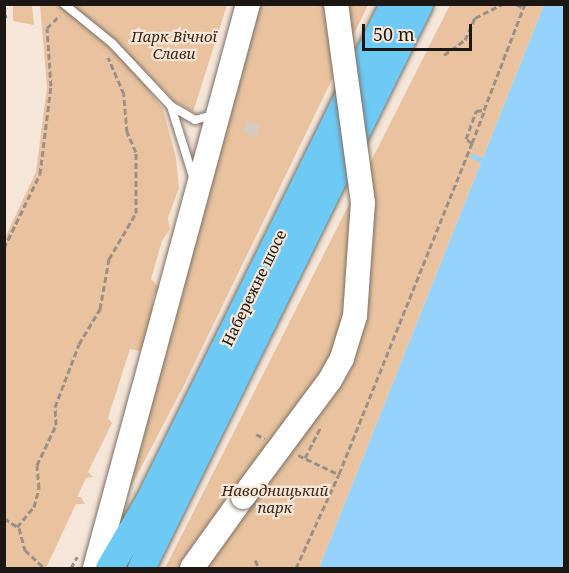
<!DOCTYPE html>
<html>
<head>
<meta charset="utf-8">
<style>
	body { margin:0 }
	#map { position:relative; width:569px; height:573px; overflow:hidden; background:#f5e6d9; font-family:"Noto Serif",serif }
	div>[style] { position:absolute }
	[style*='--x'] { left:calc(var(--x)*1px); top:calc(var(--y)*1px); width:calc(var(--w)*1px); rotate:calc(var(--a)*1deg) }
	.green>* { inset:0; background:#e9c3a0 }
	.water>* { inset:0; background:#95d3fd }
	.stream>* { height:4.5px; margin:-2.25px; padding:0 2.25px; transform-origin:2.25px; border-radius:2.25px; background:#95d3fd }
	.building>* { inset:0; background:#d8cabc; transform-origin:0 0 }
	.path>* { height:3px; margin-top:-1.5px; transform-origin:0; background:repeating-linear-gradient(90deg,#9b9086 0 6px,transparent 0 9px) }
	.roads { filter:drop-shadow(0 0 2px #7d7064) drop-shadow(0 0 2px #7d7064) }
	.lane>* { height:8px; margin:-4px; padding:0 4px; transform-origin:4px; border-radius:4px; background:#fff }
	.secondary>* { height:24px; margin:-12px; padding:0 12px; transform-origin:12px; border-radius:12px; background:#fff }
	.primary>* { height:27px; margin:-13.5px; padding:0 13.5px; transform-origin:13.5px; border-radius:13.5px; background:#6dcaf5 }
	.bridges { filter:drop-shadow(0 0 2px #7d7064) drop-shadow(0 0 2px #7d7064) }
	.secondary-bridge>* { height:24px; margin:-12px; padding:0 12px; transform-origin:12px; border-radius:12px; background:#fff }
	span { translate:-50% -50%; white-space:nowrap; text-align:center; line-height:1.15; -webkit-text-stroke:4.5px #f5e6d9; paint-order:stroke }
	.park-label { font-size:15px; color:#3c2711; font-style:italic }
	.street-label { font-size:15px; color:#1c1712 }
	.frame { position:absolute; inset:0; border:6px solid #1c1712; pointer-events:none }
	.scale { position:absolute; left:362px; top:24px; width:110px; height:27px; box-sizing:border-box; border:3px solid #1c1712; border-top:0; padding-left:8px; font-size:18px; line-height:21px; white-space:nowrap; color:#1c1712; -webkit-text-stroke:4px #f5e6d9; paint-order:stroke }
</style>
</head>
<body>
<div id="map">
	<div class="green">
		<div style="clip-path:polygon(13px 5px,32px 5px,34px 25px,13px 21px)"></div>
		<div style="clip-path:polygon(40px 5px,227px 5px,193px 112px,174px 101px,122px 47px,80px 19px,119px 50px,163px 109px,176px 158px,179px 188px,168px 218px,170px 229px,162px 241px,151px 279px,159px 287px,153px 297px,151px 322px,140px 351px,130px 349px,108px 418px,112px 423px,88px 472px,93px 477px,86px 478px,77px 497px,81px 497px,85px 504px,76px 504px,46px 568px,5px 568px,5px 238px,36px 172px,47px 87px)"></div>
		<div style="clip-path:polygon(256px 5px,368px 5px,183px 387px,126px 496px)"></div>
		<div style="clip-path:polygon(450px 5px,544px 5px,319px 568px,165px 568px)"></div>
	</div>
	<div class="water">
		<div style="clip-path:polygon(544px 5px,564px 5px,564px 568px,319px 568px)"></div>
	</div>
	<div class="stream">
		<div style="--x:473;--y:156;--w:12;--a:24"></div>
	</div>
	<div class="building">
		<div style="left:247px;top:120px;width:14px;height:13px;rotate:21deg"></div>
	</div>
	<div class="path">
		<div style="--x:516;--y:4;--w:8;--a:30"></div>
		<div style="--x:4;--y:6;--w:12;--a:81"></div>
		<div style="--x:444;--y:55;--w:26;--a:-36"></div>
		<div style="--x:465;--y:40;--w:24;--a:-66"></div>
		<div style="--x:475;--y:18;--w:31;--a:-27"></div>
		<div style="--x:472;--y:143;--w:34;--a:-69"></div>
		<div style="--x:4;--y:248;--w:82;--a:-64.1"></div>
		<div style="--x:40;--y:174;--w:89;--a:-82.9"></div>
		<div style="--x:51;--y:86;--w:58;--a:-93.9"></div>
		<div style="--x:47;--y:28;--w:18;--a:-45"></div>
		<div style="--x:256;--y:434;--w:10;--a:29"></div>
		<div style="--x:298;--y:455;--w:44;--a:25.4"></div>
		<div style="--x:305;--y:458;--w:36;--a:-63"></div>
		<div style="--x:4;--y:518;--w:18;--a:34"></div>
		<div style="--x:19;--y:528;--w:23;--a:75"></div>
		<div style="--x:25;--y:550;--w:26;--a:43"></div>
		<div style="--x:17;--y:527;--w:26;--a:-50"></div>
		<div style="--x:34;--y:507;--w:20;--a:-75"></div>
		<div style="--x:39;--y:488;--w:23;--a:-95"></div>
		<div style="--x:37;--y:465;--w:44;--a:-64.6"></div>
		<div style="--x:56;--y:425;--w:18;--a:-93"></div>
		<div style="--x:55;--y:407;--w:67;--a:-69.1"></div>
		<div style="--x:79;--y:344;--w:41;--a:-59"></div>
		<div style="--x:100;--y:309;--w:51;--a:-79.8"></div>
		<div style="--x:109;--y:259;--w:53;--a:-59.6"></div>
		<div style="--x:136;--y:213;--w:61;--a:-90"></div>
		<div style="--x:136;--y:152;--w:22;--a:-114"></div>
		<div style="--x:127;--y:132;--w:38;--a:-95"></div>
		<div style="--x:124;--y:94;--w:40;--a:-113.4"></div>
		<div style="--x:255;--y:560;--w:9;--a:63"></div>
		<div style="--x:71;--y:568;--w:13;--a:-61"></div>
		<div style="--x:296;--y:568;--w:103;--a:-65.4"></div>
		<div style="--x:339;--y:474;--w:357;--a:-68.1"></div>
		<div style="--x:472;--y:143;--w:7;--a:-146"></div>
		<div style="--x:466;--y:139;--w:30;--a:-70"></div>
		<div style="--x:476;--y:111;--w:8;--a:-7"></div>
		<div style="--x:484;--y:110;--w:114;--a:-68.9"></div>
	</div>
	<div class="roads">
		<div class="lane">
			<div style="--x:64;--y:4;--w:62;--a:39.1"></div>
			<div style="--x:112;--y:43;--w:86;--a:46.9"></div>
			<div style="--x:171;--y:106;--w:28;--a:30"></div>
			<div style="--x:195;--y:120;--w:18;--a:-16"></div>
			<div style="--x:171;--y:106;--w:77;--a:72.7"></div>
		</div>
		<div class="secondary">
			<div style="--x:95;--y:568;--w:584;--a:-74.82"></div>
			<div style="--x:192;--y:568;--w:87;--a:-54.3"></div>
		</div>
		<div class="primary">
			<div style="--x:109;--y:568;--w:79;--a:-59.5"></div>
			<div style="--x:149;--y:500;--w:553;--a:-63.81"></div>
			<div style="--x:141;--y:568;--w:629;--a:-63.76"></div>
		</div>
	</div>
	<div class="bridges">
		<div class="secondary-bridge">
			<div style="--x:243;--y:497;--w:146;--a:-53.4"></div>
			<div style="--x:330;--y:380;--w:25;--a:-61"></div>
			<div style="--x:342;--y:358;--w:44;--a:-72.8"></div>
			<div style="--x:355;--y:316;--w:113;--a:-86"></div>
			<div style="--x:363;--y:203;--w:201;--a:-97.7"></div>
		</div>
	</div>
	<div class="park-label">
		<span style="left:174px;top:45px">Парк Вічної<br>Слави</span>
		<span style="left:275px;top:499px">Наводницький<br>парк</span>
	</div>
	<div class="street-label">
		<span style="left:254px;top:288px;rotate:-64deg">Набережне шосе</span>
	</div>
	<div class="frame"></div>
	<div class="scale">50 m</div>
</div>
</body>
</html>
